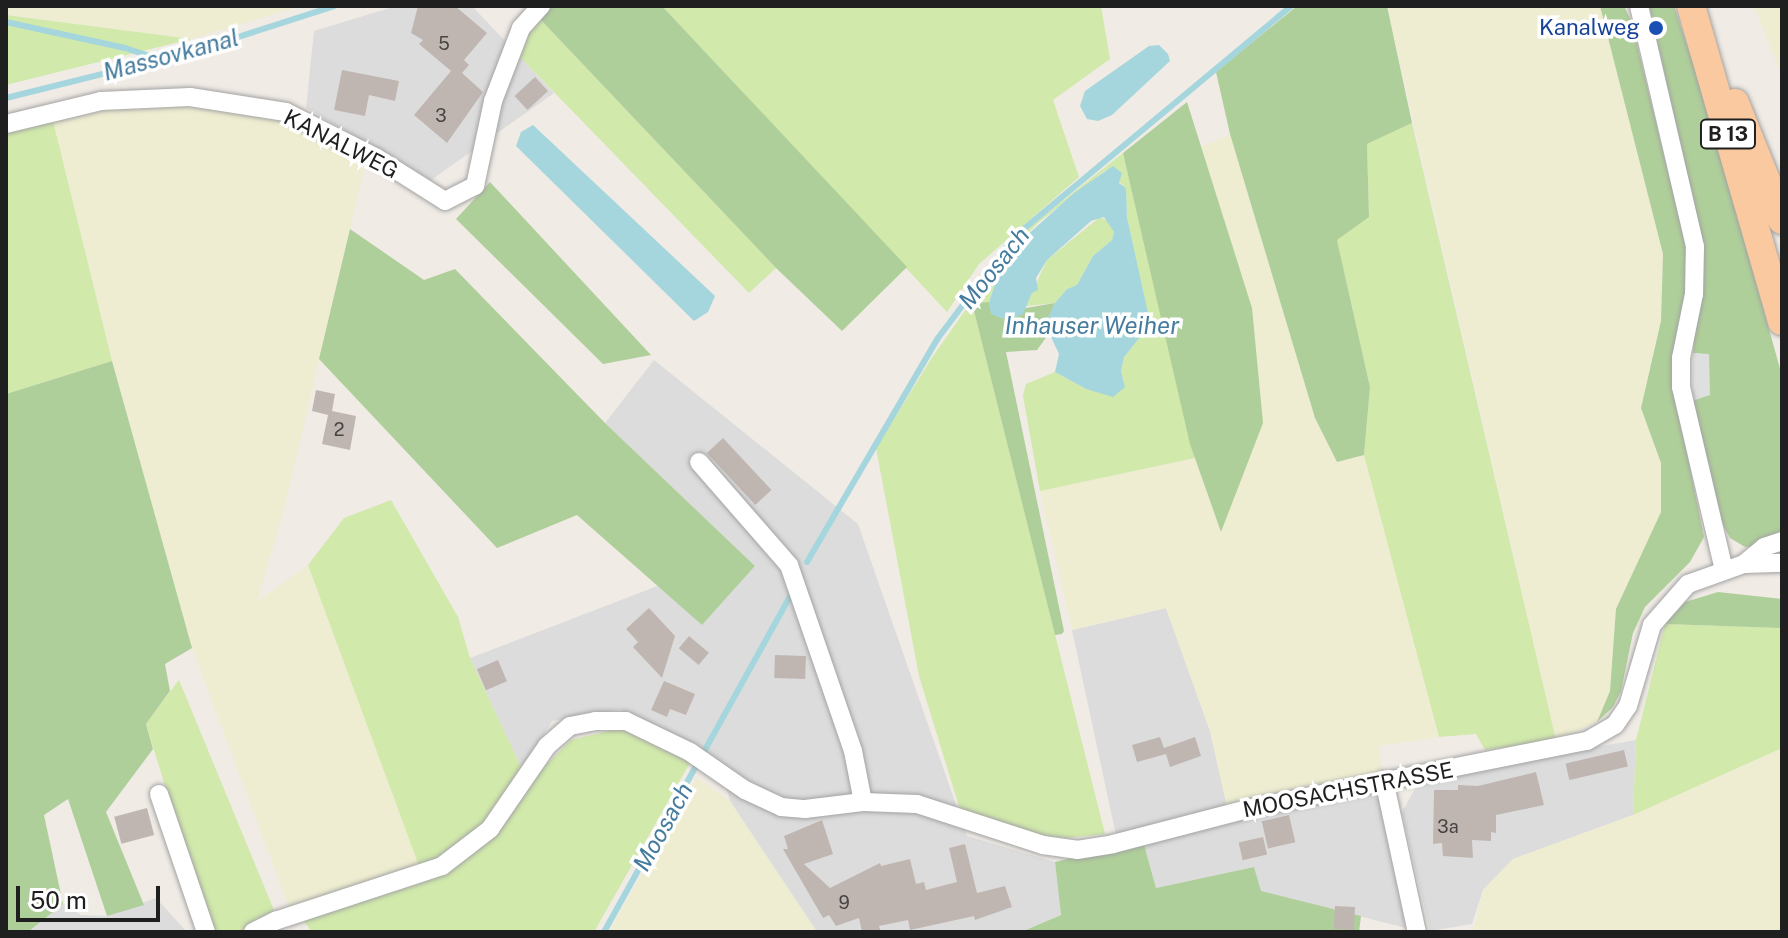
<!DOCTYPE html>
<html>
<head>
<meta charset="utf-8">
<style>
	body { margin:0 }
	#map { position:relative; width:1788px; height:938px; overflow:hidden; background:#f0ebe5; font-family:"Public Sans",sans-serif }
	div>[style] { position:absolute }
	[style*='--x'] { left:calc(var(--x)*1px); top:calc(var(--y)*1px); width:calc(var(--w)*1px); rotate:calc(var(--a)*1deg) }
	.residential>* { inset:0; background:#dddcdc }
	.farmland>* { inset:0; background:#eeedd1 }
	.grass>* { inset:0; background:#d1e9ab }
	.forest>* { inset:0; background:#afcf9a }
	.parking>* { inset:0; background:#dfdfdf }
	.water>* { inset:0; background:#a6d6dd }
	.stream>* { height:6px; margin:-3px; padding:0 3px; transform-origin:3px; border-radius:3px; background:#a6d6dd }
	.building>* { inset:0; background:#c0b6b1; transform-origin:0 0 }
	.roads { filter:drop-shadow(0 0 2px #a3a3a3) drop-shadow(0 0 2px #a3a3a3) }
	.minor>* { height:18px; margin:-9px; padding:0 9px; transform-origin:9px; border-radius:9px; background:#fff }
	.primary>* { height:28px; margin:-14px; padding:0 14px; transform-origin:14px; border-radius:14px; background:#fbc99f }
	.dots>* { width:22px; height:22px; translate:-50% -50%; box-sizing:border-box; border:4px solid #fff; border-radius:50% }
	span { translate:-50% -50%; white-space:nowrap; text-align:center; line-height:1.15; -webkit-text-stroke:7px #fff; paint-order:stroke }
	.number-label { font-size:18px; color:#474544 }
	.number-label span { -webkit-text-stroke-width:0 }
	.shield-label span { padding:2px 6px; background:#fff; border:2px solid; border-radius:6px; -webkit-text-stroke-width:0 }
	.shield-label { font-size:20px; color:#1f1f1f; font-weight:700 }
	.transit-label { font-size:22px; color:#164399 }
	.right { translate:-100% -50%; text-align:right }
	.street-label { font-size:22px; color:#1f1f1f }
	.water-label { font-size:24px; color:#457c9e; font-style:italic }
	.frame { position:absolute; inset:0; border:8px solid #1f1f1f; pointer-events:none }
	.scale { position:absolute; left:16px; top:886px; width:144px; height:36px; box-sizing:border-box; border:4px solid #1f1f1f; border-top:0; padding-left:10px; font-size:24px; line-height:28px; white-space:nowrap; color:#1f1f1f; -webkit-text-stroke:6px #fff; paint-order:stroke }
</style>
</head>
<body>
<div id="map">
	<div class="residential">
		<div style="clip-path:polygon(396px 6px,472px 6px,554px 93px,431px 180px,306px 108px,314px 31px)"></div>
		<div style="clip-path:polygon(654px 360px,858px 524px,967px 836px,1055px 862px,1061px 915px,1021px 932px,817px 932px,730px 801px,717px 759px,620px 709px,552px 721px,522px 769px,470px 658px,660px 585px,702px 625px,755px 566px,605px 423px)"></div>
		<div style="clip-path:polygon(1166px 608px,1210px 731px,1227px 807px,1117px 840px,1072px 630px)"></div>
		<div style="clip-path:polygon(1636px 740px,1633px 815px,1513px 859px,1483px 890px,1472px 924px,1430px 931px,1402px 812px,1421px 778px)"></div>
		<div style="clip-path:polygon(1350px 792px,1379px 795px,1406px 928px,1260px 891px,1254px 867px,1156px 888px,1143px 841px)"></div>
		<div style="clip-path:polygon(156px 898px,187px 932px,28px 932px,63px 904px,81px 915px,107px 916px)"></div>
	</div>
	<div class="farmland">
		<div style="clip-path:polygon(6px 6px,301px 6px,191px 39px,6px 15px)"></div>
		<div style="clip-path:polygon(1387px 6px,1600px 6px,1663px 254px,1661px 321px,1641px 408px,1661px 463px,1661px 513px,1616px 609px,1610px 691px,1597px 722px,1556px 740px)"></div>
		<div style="clip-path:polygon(1754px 6px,1782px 6px,1782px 77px)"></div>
		<div style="clip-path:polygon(192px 104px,286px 120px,366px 161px,282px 518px,257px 601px,308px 565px,421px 867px,290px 910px,192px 648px,112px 361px,52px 117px,101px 105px)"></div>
		<div style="clip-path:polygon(1230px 134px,1315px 418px,1337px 462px,1364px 455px,1439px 737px,1379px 746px,1382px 772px,1292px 789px,1227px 807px,1210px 731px,1166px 608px,1072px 630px,1040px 491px,1195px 458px,1221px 530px,1252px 308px,1199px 148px)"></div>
		<div style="clip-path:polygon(1782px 748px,1782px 932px,1473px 932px,1483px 890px,1513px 859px,1633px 815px)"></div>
		<div style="clip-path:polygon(697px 777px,730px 801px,817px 932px,609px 932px)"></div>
	</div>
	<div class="grass">
		<div style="clip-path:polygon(662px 6px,1101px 6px,1110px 59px,1053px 100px,1079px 177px,979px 264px,947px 312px)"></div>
		<div style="clip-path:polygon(6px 15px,191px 39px,6px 85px)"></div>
		<div style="clip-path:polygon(539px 18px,776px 268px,749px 293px,517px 54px,528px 31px)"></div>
		<div style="clip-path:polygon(52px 117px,112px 361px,6px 394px,6px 130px)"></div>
		<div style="clip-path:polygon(1412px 123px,1556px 740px,1485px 750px,1476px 734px,1439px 737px,1364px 455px,1370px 387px,1337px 240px,1369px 216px,1367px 144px)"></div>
		<div style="clip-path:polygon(1123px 153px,1195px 458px,1040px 491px,1023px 396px,1026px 384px,1055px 372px,1086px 389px,1124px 381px,1121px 372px,1124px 357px,1144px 331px,1152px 335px,1127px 217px,1126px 188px,1106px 170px,1039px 222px,1014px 247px,999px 272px,989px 302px,972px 303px,1105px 834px,1067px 838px,1039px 835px,961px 813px,919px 676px,876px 448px,931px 359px,1016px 238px)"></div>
		<div style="clip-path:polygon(1100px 217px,1108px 221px,1114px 232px,1112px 240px,1093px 256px,1077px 285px,1067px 289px,1055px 303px,1026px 306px,1047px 260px)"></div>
		<div style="clip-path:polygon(391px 500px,458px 617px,470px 658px,522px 769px,534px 777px,571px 740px,625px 727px,691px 761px,594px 932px,312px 932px,303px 920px,425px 882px,308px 565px,344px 518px)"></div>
		<div style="clip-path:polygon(1665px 624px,1782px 628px,1782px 748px,1633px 815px,1636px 740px)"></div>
		<div style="clip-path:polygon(179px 680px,283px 932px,210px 932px,146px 724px)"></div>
	</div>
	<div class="forest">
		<div style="clip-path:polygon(550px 6px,662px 6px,907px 267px,842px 331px,776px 268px,539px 18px)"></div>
		<div style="clip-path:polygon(1297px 6px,1387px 6px,1412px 123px,1367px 144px,1369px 217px,1337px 240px,1370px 387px,1364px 455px,1337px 462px,1315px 418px,1230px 134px,1216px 72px)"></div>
		<div style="clip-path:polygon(1600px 6px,1624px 6px,1631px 20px,1685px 241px,1685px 292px,1675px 394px,1704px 537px,1690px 562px,1645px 607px,1633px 633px,1621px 691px,1613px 707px,1597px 722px,1610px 691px,1616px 609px,1661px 512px,1661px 463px,1641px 408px,1661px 321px,1663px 254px)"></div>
		<div style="clip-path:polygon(1649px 6px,1674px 6px,1706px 102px,1782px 376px,1782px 537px,1758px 546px,1745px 547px,1730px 538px,1721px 521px,1692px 401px,1709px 355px,1693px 353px,1702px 239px)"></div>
		<div style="clip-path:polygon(1187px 102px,1252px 308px,1263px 423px,1221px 532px,1190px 444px,1123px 153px)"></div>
		<div style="clip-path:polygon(490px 182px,651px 355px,603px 364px,456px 219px)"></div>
		<div style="clip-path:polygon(350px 229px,424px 280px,455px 269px,605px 423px,755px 566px,702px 625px,577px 515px,497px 548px,319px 359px)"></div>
		<div style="clip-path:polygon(989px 302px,992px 314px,1055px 303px,1046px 324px,1048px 335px,1037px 350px,1006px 352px,1064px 631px,1062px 634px,1055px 635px,972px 303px)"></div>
		<div style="clip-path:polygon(112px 361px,192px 648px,165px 664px,170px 691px,146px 724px,153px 749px,106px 812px,144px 905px,107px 916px,68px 799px,44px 815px,63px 904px,28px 932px,6px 932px,6px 394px)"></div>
		<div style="clip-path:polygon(1718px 592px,1782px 599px,1782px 628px,1665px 624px,1685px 602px)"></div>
		<div style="clip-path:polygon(1143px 841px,1156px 888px,1254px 867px,1261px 891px,1361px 916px,1359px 932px,1021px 932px,1061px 915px,1055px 862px)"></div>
	</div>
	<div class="parking">
		<div style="clip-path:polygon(1693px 353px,1709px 354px,1710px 395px,1692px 401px)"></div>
	</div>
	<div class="water">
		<div style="clip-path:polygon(1159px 45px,1168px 54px,1170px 61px,1112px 115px,1098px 121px,1087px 119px,1080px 106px,1085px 91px,1149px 46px)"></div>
		<div style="clip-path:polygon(533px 125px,715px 296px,708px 312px,694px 321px,516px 146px,521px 132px)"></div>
		<div style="clip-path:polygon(1113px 166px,1122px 173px,1119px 183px,1126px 188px,1127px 217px,1153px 336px,1144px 332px,1124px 357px,1121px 371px,1125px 387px,1113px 397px,1086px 389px,1055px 372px,1059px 354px,1045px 324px,1055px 303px,1067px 289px,1077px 285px,1093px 256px,1112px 240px,1114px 232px,1104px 217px,1091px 221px,1047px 260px,1036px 278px,1038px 290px,1032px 293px,1023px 314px,1010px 319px,1001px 318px,991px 314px,989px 302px,999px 272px,1014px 247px,1074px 193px)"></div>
	</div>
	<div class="stream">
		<div style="--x:6;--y:22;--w:122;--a:12.3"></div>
		<div style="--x:125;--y:48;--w:35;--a:18"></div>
		<div style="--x:6;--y:98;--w:198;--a:-14"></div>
		<div style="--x:198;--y:50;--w:143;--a:-17.9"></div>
		<div style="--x:807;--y:562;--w:259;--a:-59.7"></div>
		<div style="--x:938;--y:338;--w:126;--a:-53"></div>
		<div style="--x:1014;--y:237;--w:361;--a:-39.8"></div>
		<div style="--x:604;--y:932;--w:384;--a:-61"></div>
	</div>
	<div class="building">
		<div style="clip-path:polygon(418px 6px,455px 6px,487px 33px,464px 60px,469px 65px,462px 73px,483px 92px,447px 143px,414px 115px,451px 71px,419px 44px,423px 40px,411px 33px)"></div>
		<div style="clip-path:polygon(342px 70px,399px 81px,395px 101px,369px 95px,365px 116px,334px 110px)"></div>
		<div style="left:535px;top:77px;width:19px;height:28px;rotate:47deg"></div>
		<div style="clip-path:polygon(316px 390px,335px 394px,332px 411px,356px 416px,350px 450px,322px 444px,328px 415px,312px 411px)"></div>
		<div style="left:723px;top:438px;width:71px;height:22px;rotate:47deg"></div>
		<div style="clip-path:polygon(649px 608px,675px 636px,662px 678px,633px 647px,638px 642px,626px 629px)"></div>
		<div style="left:689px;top:636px;width:26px;height:16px;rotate:40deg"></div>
		<div style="left:775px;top:655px;width:31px;height:23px;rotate:2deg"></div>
		<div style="left:498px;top:660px;width:23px;height:23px;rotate:67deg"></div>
		<div style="clip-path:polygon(664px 681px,695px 694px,686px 715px,670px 709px,667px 717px,651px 710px)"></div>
		<div style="clip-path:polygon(1160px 737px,1164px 748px,1195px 737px,1201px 756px,1170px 767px,1166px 754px,1137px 762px,1132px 745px)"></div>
		<div style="left:1624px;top:750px;width:17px;height:60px;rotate:77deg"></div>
		<div style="clip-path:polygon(1536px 772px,1544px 805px,1496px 815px,1496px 833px,1491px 832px,1491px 841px,1472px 840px,1473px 858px,1443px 856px,1442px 843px,1433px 844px,1434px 790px,1458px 790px,1458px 785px,1478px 786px)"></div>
		<div style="left:147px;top:808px;width:28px;height:34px;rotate:75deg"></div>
		<div style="left:1289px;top:815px;width:28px;height:28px;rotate:77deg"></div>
		<div style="clip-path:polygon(822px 820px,833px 854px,804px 864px,830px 888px,880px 863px,881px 866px,910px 859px,916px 884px,924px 882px,926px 890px,957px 882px,949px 848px,965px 844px,977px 893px,1005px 886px,1012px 907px,975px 920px,974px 916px,910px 930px,908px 920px,879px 926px,881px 932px,862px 932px,859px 918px,836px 926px,829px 915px,823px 918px,783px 849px,788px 849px,784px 836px)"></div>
		<div style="left:1263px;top:837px;width:18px;height:25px;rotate:77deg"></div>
		<div style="left:1335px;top:906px;width:20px;height:23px;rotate:3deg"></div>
	</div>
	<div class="roads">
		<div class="minor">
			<div style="--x:1639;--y:6;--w:247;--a:76.9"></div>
			<div style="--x:1695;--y:247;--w:47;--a:91.2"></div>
			<div style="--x:1694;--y:294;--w:65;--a:101.5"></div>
			<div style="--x:1681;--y:358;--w:29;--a:90"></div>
			<div style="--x:1681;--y:387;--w:188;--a:76.8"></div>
			<div style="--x:6;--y:124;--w:98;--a:-13.6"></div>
			<div style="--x:101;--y:101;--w:89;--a:-2.6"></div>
			<div style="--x:190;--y:97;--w:97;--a:8.9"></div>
			<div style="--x:286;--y:112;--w:102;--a:26.8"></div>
			<div style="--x:377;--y:158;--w:80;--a:32.3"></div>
			<div style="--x:445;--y:201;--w:34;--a:-27"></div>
			<div style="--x:475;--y:186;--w:87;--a:-78"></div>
			<div style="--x:493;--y:101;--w:78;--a:-69"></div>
			<div style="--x:521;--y:28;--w:30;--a:-48"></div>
			<div style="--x:699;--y:462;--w:137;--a:48.9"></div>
			<div style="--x:789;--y:565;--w:197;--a:71"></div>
			<div style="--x:853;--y:751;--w:52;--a:78.9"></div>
			<div style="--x:1744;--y:564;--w:26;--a:-40"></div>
			<div style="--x:1764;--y:547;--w:19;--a:-18"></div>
			<div style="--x:1384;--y:780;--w:156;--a:77.8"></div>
			<div style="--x:159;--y:794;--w:146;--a:71.2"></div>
			<div style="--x:253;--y:932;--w:25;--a:-27"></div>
			<div style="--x:275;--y:921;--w:176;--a:-18.2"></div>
			<div style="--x:442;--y:866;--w:61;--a:-37.6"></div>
			<div style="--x:490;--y:829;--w:101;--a:-55.5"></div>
			<div style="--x:547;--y:746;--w:30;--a:-41"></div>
			<div style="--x:570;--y:726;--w:25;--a:-11"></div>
			<div style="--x:595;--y:721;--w:31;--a:0"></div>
			<div style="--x:626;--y:721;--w:71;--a:25.8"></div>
			<div style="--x:690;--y:752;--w:67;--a:34.6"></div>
			<div style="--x:745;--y:790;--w:40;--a:25"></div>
			<div style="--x:781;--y:807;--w:24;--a:5"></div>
			<div style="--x:805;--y:809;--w:58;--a:-6.9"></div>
			<div style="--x:863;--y:802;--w:54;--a:2.1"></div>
			<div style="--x:917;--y:804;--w:133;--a:18"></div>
			<div style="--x:1043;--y:845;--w:34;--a:8"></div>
			<div style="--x:1077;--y:850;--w:36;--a:-9"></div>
			<div style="--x:1113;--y:844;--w:143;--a:-14.6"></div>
			<div style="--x:1251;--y:808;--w:343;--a:-11.3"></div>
			<div style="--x:1587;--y:741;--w:32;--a:-30"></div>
			<div style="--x:1615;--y:725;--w:23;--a:-56"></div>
			<div style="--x:1628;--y:706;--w:84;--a:-73.5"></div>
			<div style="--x:1652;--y:625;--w:55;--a:-48.7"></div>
			<div style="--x:1688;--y:584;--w:59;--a:-19.7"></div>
			<div style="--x:1744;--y:564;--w:38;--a:-2"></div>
		</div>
		<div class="primary">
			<div style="--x:1691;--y:6;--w:328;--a:73.9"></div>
			<div style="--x:1735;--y:103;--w:126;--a:68.1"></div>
		</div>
	</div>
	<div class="dots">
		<div style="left:1656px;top:28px;background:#1a4fb4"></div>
	</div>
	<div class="number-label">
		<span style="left:444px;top:44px">5</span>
		<span style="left:441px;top:116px">3</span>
		<span style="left:339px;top:430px">2</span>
		<span style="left:1448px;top:827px">3a</span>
		<span style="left:844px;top:903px">9</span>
	</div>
	<div class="shield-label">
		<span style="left:1728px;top:134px">B 13</span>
	</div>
	<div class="transit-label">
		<span class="right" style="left:1640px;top:28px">Kanalweg</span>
	</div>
	<div class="street-label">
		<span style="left:341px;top:144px;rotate:27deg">KANALWEG</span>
		<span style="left:1348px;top:790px;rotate:-11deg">MOOSACHSTRASSE</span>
	</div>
	<div class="water-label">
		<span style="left:171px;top:55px;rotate:-15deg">Massovkanal</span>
		<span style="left:994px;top:268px;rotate:-51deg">Moosach</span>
		<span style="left:1092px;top:326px">Inhauser Weiher</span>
		<span style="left:663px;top:827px;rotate:-61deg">Moosach</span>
	</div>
	<div class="frame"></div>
	<div class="scale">50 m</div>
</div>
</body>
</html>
